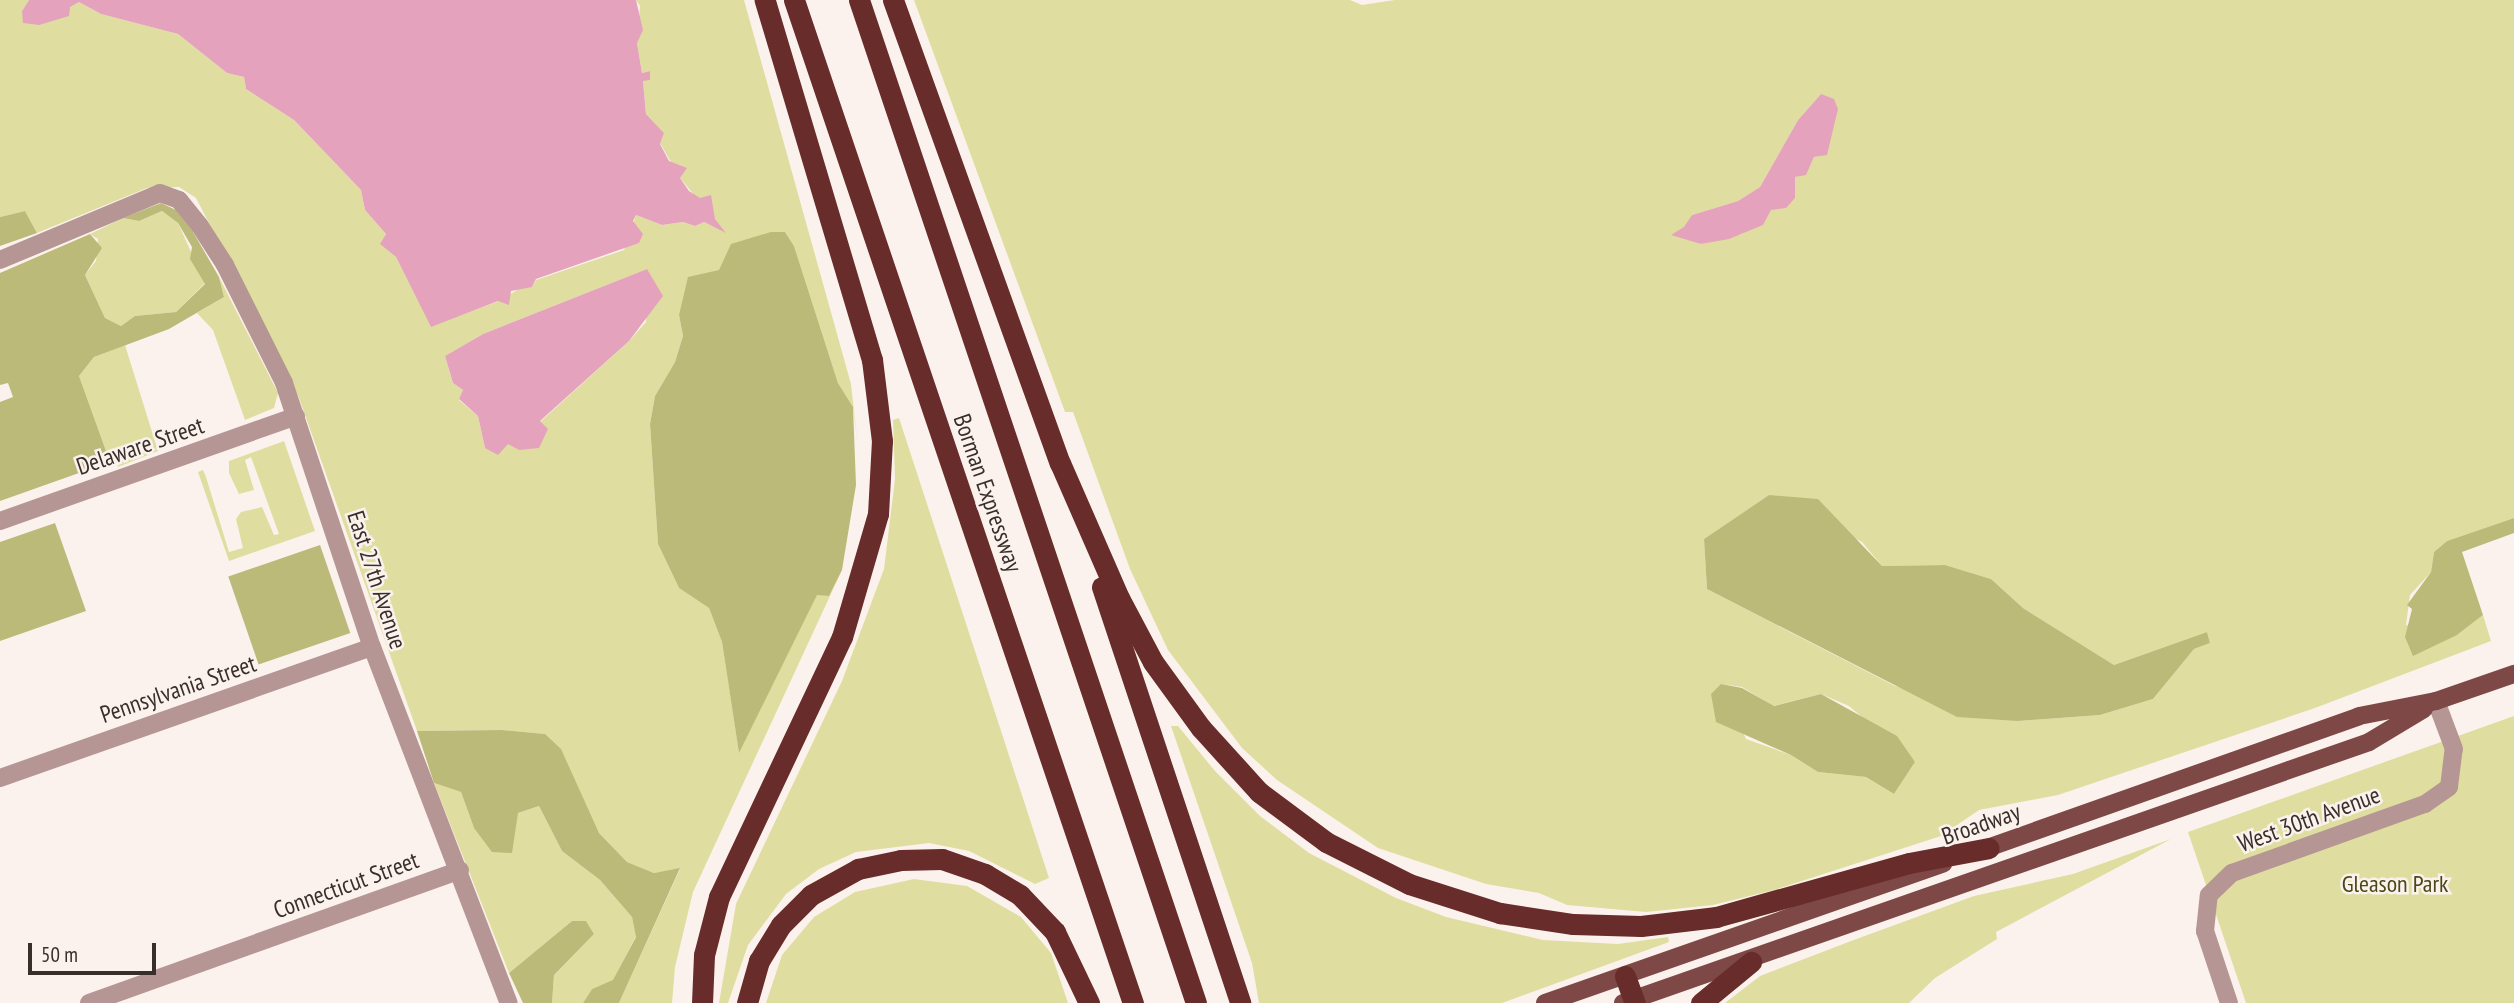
<!DOCTYPE html>
<html>
<head>
<meta charset="utf-8">
<style>
	body { margin:0 }
	#map { position:relative; width:2514px; height:1003px; overflow:hidden; background:#fbf2ed; font-family:"PT Sans Narrow",sans-serif }
	div>[style] { position:absolute }
	[style*='--x'] { left:calc(var(--x)*1px); top:calc(var(--y)*1px); width:calc(var(--w)*1px); rotate:calc(var(--a)*1deg) }
	.green>* { inset:0; background:#dfdea0 }
	.forest>* { inset:0; background:#bcba79; transform-origin:0 0 }
	.water>* { inset:0; background:#e5a2bc }
	.street>* { height:18px; margin:-9px; padding:0 9px; transform-origin:9px; border-radius:9px; background:#b69694 }
	.primary>* { height:18px; margin:-9px; padding:0 9px; transform-origin:9px; border-radius:9px; background:#7d4846 }
	.highway>* { height:21px; margin:-10.5px; padding:0 10.5px; transform-origin:10.5px; border-radius:10.5px; background:#682c2b }
	span { translate:-50% -50%; white-space:nowrap; text-align:center; line-height:1.15; -webkit-text-stroke:5px #fbf2ed; paint-order:stroke }
	.street-label { font-size:24px; color:#382f2a }
	.park-label { font-size:24px; color:#4a4816 }
	.scale { position:absolute; left:28px; top:943px; width:128px; height:32px; box-sizing:border-box; border:4px solid #382f2a; border-top:0; padding-left:9px; font-size:21px; line-height:24px; white-space:nowrap; color:#382f2a; -webkit-text-stroke:5px #fbf2ed; paint-order:stroke }
</style>
</head>
<body>
<div id="map">
	<div class="green">
		<div style="clip-path:polygon(evenodd,0 0,29px 0,22px 11px,79px 2px,101px 14px,178px 34px,227px 73px,244px 77px,246px 89px,294px 120px,361px 190px,365px 210px,386px 234px,381px 244px,396px 257px,431px 326px,499px 301px,522px 287px,532px 287px,536px 280px,624px 250px,636px 215px,662px 225px,683px 222px,695px 226px,704px 222px,725px 232px,680px 178px,660px 143px,664px 133px,646px 114px,643px 81px,650px 71px,642px 73px,637px 43px,640px 6px,636px 0,744px 0,851px 384px,858px 447px,853px 407px,838px 383px,794px 246px,785px 232px,720px 270px,679px 315px,683px 336px,675px 362px,655px 396px,650px 424px,658px 544px,679px 588px,709px 608px,722px 642px,739px 752px,817px 594px,829px 596px,842px 570px,693px 892px,675px 967px,672px 1003px,619px 1003px,680px 869px,654px 873px,627px 862px,599px 833px,545px 734px,502px 730px,417px 731px,299px 398px,196px 198px,179px 187px,147px 188px,37px 233px,25px 211px,0 217px,0 0,647px 269px,646px 322px,629px 341px,540px 422px,508px 444px,485px 448px,478px 416px,459px 400px,463px 390px,453px 383px,445px 356px,483px 334px,647px 269px)"></div>
		<div style="clip-path:polygon(evenodd,914px 0,1350px 0,1362px 5px,1395px 0,2514px 0,2514px 518px,2447px 541px,2434px 552px,2431px 572px,2410px 595px,2406px 625px,2457px 635px,2483px 615px,2491px 641px,2315px 708px,2058px 795px,1979px 810px,1941px 836px,1774px 890px,1713px 905px,1646px 912px,1567px 905px,1539px 893px,1486px 884px,1378px 848px,1277px 780px,1242px 748px,1168px 650px,1130px 569px,1073px 412px,1065px 412px,914px 0,1821px 94px,1830px 134px,1827px 154px,1814px 157px,1806px 174px,1795px 177px,1795px 198px,1771px 210px,1742px 234px,1701px 244px,1683px 236px,1692px 215px,1738px 201px,1760px 187px,1798px 120px,1821px 94px,914px 0,1769px 495px,1862px 542px,1882px 566px,1945px 565px,1991px 579px,2023px 608px,2114px 665px,2207px 632px,2210px 643px,2194px 649px,2153px 699px,2100px 715px,2018px 721px,1895px 686px,1707px 589px,1704px 539px,1769px 495px,914px 0,1721px 684px,1742px 687px,1773px 706px,1821px 694px,1849px 706px,1915px 762px,1894px 794px,1866px 777px,1818px 772px,1791px 755px,1746px 739px,1721px 684px)"></div>
		<div style="clip-path:polygon(162px 211px,178px 223px,205px 283px,176px 312px,135px 316px,121px 326px,105px 318px,85px 275px,96px 261px,98px 239px,90px 234px,123px 218px,139px 221px)"></div>
		<div style="clip-path:polygon(219px 277px,278px 393px,274px 408px,245px 420px,213px 330px,197px 313px,224px 297px)"></div>
		<div style="clip-path:polygon(125px 345px,158px 451px,118px 467px,115px 460px,110px 462px,79px 376px,94px 357px)"></div>
		<div style="clip-path:polygon(899px 418px,1049px 878px,1035px 884px,969px 851px,929px 843px,856px 852px,819px 869px,786px 894px,748px 945px,728px 1003px,719px 1003px,736px 904px,842px 681px,884px 569px,895px 479px,893px 420px)"></div>
		<div style="clip-path:polygon(284px 441px,315px 531px,229px 561px,198px 472px,203px 470px,206px 477px,229px 552px,243px 548px,236px 519px,241px 512px,262px 507px,274px 535px,279px 534px,251px 457px,245px 460px,254px 490px,239px 494px,229px 473px,229px 461px)"></div>
		<div style="clip-path:polygon(2514px 716px,2514px 1003px,2246px 1003px,2188px 832px)"></div>
		<div style="clip-path:polygon(1171px 726px,1178px 726px,1215px 771px,1260px 816px,1309px 853px,1396px 898px,1446px 917px,1543px 940px,1618px 944px,1668px 937px,1669px 942px,1502px 1003px,1259px 1003px,1252px 963px)"></div>
		<div style="clip-path:polygon(434px 783px,461px 792px,474px 828px,539px 806px,562px 851px,600px 880px,632px 917px,636px 936px,613px 981px,592px 989px,583px 1003px,552px 1003px,554px 975px,594px 934px,586px 921px,572px 921px,509px 973px)"></div>
		<div style="clip-path:polygon(2171px 839px,1996px 932px,1997px 939px,1935px 978px,1909px 1003px,1725px 1003px,1760px 976px,1851px 941px,1974px 896px,2073px 874px)"></div>
		<div style="clip-path:polygon(914px 879px,967px 886px,1021px 917px,1051px 953px,1068px 1003px,766px 1003px,782px 955px,814px 917px,855px 892px)"></div>
	</div>
	<div class="forest">
		<div style="clip-path:polygon(161px 203px,176px 210px,192px 230px,219px 277px,224px 297px,169px 329px,94px 357px,79px 376px,110px 462px,0 501px,0 402px,13px 397px,8px 383px,0 385px,0 273px,90px 234px,102px 248px,85px 275px,105px 318px,121px 326px,135px 316px,176px 312px,205px 284px,190px 259px,192px 247px,178px 223px,162px 211px,139px 221px,123px 218px)"></div>
		<div style="clip-path:polygon(25px 211px,37px 233px,0 246px,0 217px)"></div>
		<div style="clip-path:polygon(771px 232px,785px 232px,794px 246px,838px 383px,853px 407px,856px 485px,842px 570px,829px 596px,817px 595px,739px 753px,722px 642px,709px 608px,679px 588px,658px 544px,650px 424px,655px 396px,675px 362px,683px 336px,679px 315px,688px 277px,719px 270px,731px 244px)"></div>
		<div style="clip-path:polygon(1769px 495px,1818px 499px,1882px 566px,1945px 565px,1991px 579px,2023px 608px,2114px 665px,2207px 632px,2210px 643px,2194px 649px,2153px 699px,2100px 715px,2018px 721px,1957px 717px,1707px 589px,1704px 539px)"></div>
		<div style="clip-path:polygon(2514px 518px,2514px 533px,2462px 552px,2483px 615px,2457px 635px,2413px 656px,2405px 637px,2412px 609px,2407px 605px,2431px 572px,2434px 552px,2447px 541px)"></div>
		<div style="clip-path:polygon(55px 523px,86px 611px,0 641px,0 542px)"></div>
		<div style="left:320px;top:545px;width:93px;height:97px;rotate:71deg"></div>
		<div style="clip-path:polygon(1721px 684px,1742px 688px,1774px 706px,1821px 694px,1897px 736px,1915px 762px,1894px 794px,1866px 777px,1818px 772px,1791px 755px,1716px 722px,1711px 694px)"></div>
		<div style="clip-path:polygon(502px 730px,545px 734px,561px 749px,599px 833px,627px 862px,654px 873px,680px 868px,619px 1003px,583px 1003px,592px 989px,613px 980px,636px 937px,632px 917px,600px 880px,562px 851px,539px 806px,518px 813px,512px 853px,492px 852px,474px 828px,461px 792px,434px 783px,417px 731px)"></div>
		<div style="clip-path:polygon(572px 921px,586px 921px,594px 934px,554px 975px,552px 1003px,523px 1003px,509px 973px)"></div>
	</div>
	<div class="water">
		<div style="clip-path:polygon(29px 0,636px 0,643px 30px,637px 43px,642px 73px,650px 71px,650px 80px,643px 81px,646px 114px,664px 133px,660px 144px,669px 161px,687px 168px,680px 178px,689px 191px,700px 198px,711px 195px,715px 219px,726px 233px,704px 222px,695px 226px,683px 222px,662px 225px,636px 215px,633px 221px,643px 234px,639px 243px,536px 279px,532px 287px,511px 291px,509px 305px,498px 301px,431px 327px,396px 257px,380px 244px,386px 234px,365px 210px,361px 190px,294px 120px,246px 89px,244px 77px,227px 73px,178px 34px,101px 14px,79px 2px,70px 7px,69px 16px,39px 25px,23px 23px,22px 11px)"></div>
		<div style="clip-path:polygon(1821px 94px,1834px 99px,1838px 109px,1827px 155px,1814px 157px,1806px 175px,1795px 177px,1795px 198px,1786px 208px,1771px 210px,1763px 225px,1729px 239px,1701px 244px,1671px 235px,1684px 227px,1692px 215px,1738px 201px,1760px 187px,1798px 120px)"></div>
		<div style="clip-path:polygon(647px 269px,663px 296px,629px 341px,540px 421px,548px 429px,539px 448px,519px 450px,508px 444px,498px 455px,485px 448px,478px 416px,459px 399px,463px 390px,453px 383px,445px 356px,483px 334px)"></div>
	</div>
	<div class="street">
		<div style="--x:0;--y:260;--w:173;--a:-22.7"></div>
		<div style="--x:160;--y:193;--w:20;--a:20"></div>
		<div style="--x:179;--y:200;--w:33;--a:51"></div>
		<div style="--x:200;--y:226;--w:46;--a:57.3"></div>
		<div style="--x:225;--y:265;--w:132;--a:63.4"></div>
		<div style="--x:284;--y:383;--w:278;--a:71.6"></div>
		<div style="--x:372;--y:647;--w:381;--a:69"></div>
		<div style="--x:0;--y:521;--w:314;--a:-19.5"></div>
		<div style="--x:0;--y:778;--w:394;--a:-19.4"></div>
		<div style="--x:89;--y:1003;--w:394;--a:-19.7"></div>
		<div style="--x:2229;--y:1003;--w:76;--a:-108.4"></div>
		<div style="--x:2205;--y:931;--w:36;--a:-84"></div>
		<div style="--x:2209;--y:895;--w:32;--a:-44"></div>
		<div style="--x:2232;--y:873;--w:205;--a:-19.7"></div>
		<div style="--x:2425;--y:804;--w:29;--a:-35"></div>
		<div style="--x:2449;--y:787;--w:38;--a:-83"></div>
		<div style="--x:2454;--y:749;--w:51;--a:-110.6"></div>
	</div>
	<div class="primary">
		<div style="--x:1976;--y:852;--w:406;--a:-19.5"></div>
		<div style="--x:2359;--y:716;--w:78;--a:-11"></div>
		<div style="--x:2436;--y:701;--w:83;--a:-19.1"></div>
		<div style="--x:1545;--y:1003;--w:422;--a:-19.3"></div>
		<div style="--x:1623;--y:1003;--w:790;--a:-19.28"></div>
		<div style="--x:2369;--y:742;--w:64;--a:-31"></div>
	</div>
	<div class="highway">
		<div style="--x:794;--y:0;--w:1059;--a:71.33"></div>
		<div style="--x:859;--y:0;--w:1058;--a:71.43"></div>
		<div style="--x:893;--y:0;--w:492;--a:70.2"></div>
		<div style="--x:1060;--y:463;--w:147;--a:66.4"></div>
		<div style="--x:1119;--y:598;--w:72;--a:62"></div>
		<div style="--x:1153;--y:662;--w:82;--a:54"></div>
		<div style="--x:1201;--y:728;--w:86;--a:47.8"></div>
		<div style="--x:1259;--y:792;--w:84;--a:36.7"></div>
		<div style="--x:1326;--y:842;--w:93;--a:26.8"></div>
		<div style="--x:1409;--y:884;--w:96;--a:17.7"></div>
		<div style="--x:1500;--y:913;--w:74;--a:8.6"></div>
		<div style="--x:1573;--y:924;--w:68;--a:1.7"></div>
		<div style="--x:1641;--y:926;--w:76;--a:-6.8"></div>
		<div style="--x:1716;--y:917;--w:200;--a:-15.6"></div>
		<div style="--x:1909;--y:863;--w:81;--a:-10.6"></div>
		<div style="--x:1102;--y:587;--w:438;--a:71.6"></div>
		<div style="--x:1625;--y:976;--w:29;--a:70"></div>
		<div style="--x:702;--y:1003;--w:48;--a:-87.6"></div>
		<div style="--x:704;--y:955;--w:60;--a:-75.5"></div>
		<div style="--x:719;--y:897;--w:288;--a:-64.7"></div>
		<div style="--x:842;--y:637;--w:128;--a:-73.7"></div>
		<div style="--x:878;--y:514;--w:73;--a:-86.9"></div>
		<div style="--x:882;--y:441;--w:82;--a:-97"></div>
		<div style="--x:872;--y:360;--w:376;--a:-106.6"></div>
		<div style="--x:747;--y:1003;--w:44;--a:-74.1"></div>
		<div style="--x:759;--y:961;--w:42;--a:-58.6"></div>
		<div style="--x:781;--y:925;--w:42;--a:-45"></div>
		<div style="--x:811;--y:895;--w:54;--a:-29"></div>
		<div style="--x:858;--y:869;--w:44;--a:-11.8"></div>
		<div style="--x:901;--y:860;--w:41;--a:-1.4"></div>
		<div style="--x:942;--y:859;--w:46;--a:19.2"></div>
		<div style="--x:985;--y:874;--w:41;--a:31"></div>
		<div style="--x:1020;--y:895;--w:51;--a:46.6"></div>
		<div style="--x:1055;--y:932;--w:79;--a:64.4"></div>
		<div style="--x:1701;--y:1003;--w:65;--a:-39.4"></div>
	</div>
	<div class="street-label">
		<span style="left:140px;top:446px;rotate:-19deg">Delaware Street</span>
		<span style="left:988px;top:493px;rotate:71deg">Borman Expressway</span>
		<span style="left:377px;top:580px;rotate:72deg">East 27th Avenue</span>
		<span style="left:178px;top:689px;rotate:-19deg">Pennsylvania Street</span>
		<span style="left:2309px;top:819px;rotate:-20deg">West 30th Avenue</span>
		<span style="left:1981px;top:824px;rotate:-19deg">Broadway</span>
		<span style="left:346px;top:885px;rotate:-20deg">Connecticut Street</span>
	</div>
	<div class="park-label">
		<span style="left:2395px;top:884px">Gleason Park</span>
	</div>
	<div class="scale">50 m</div>
</div>
</body>
</html>
